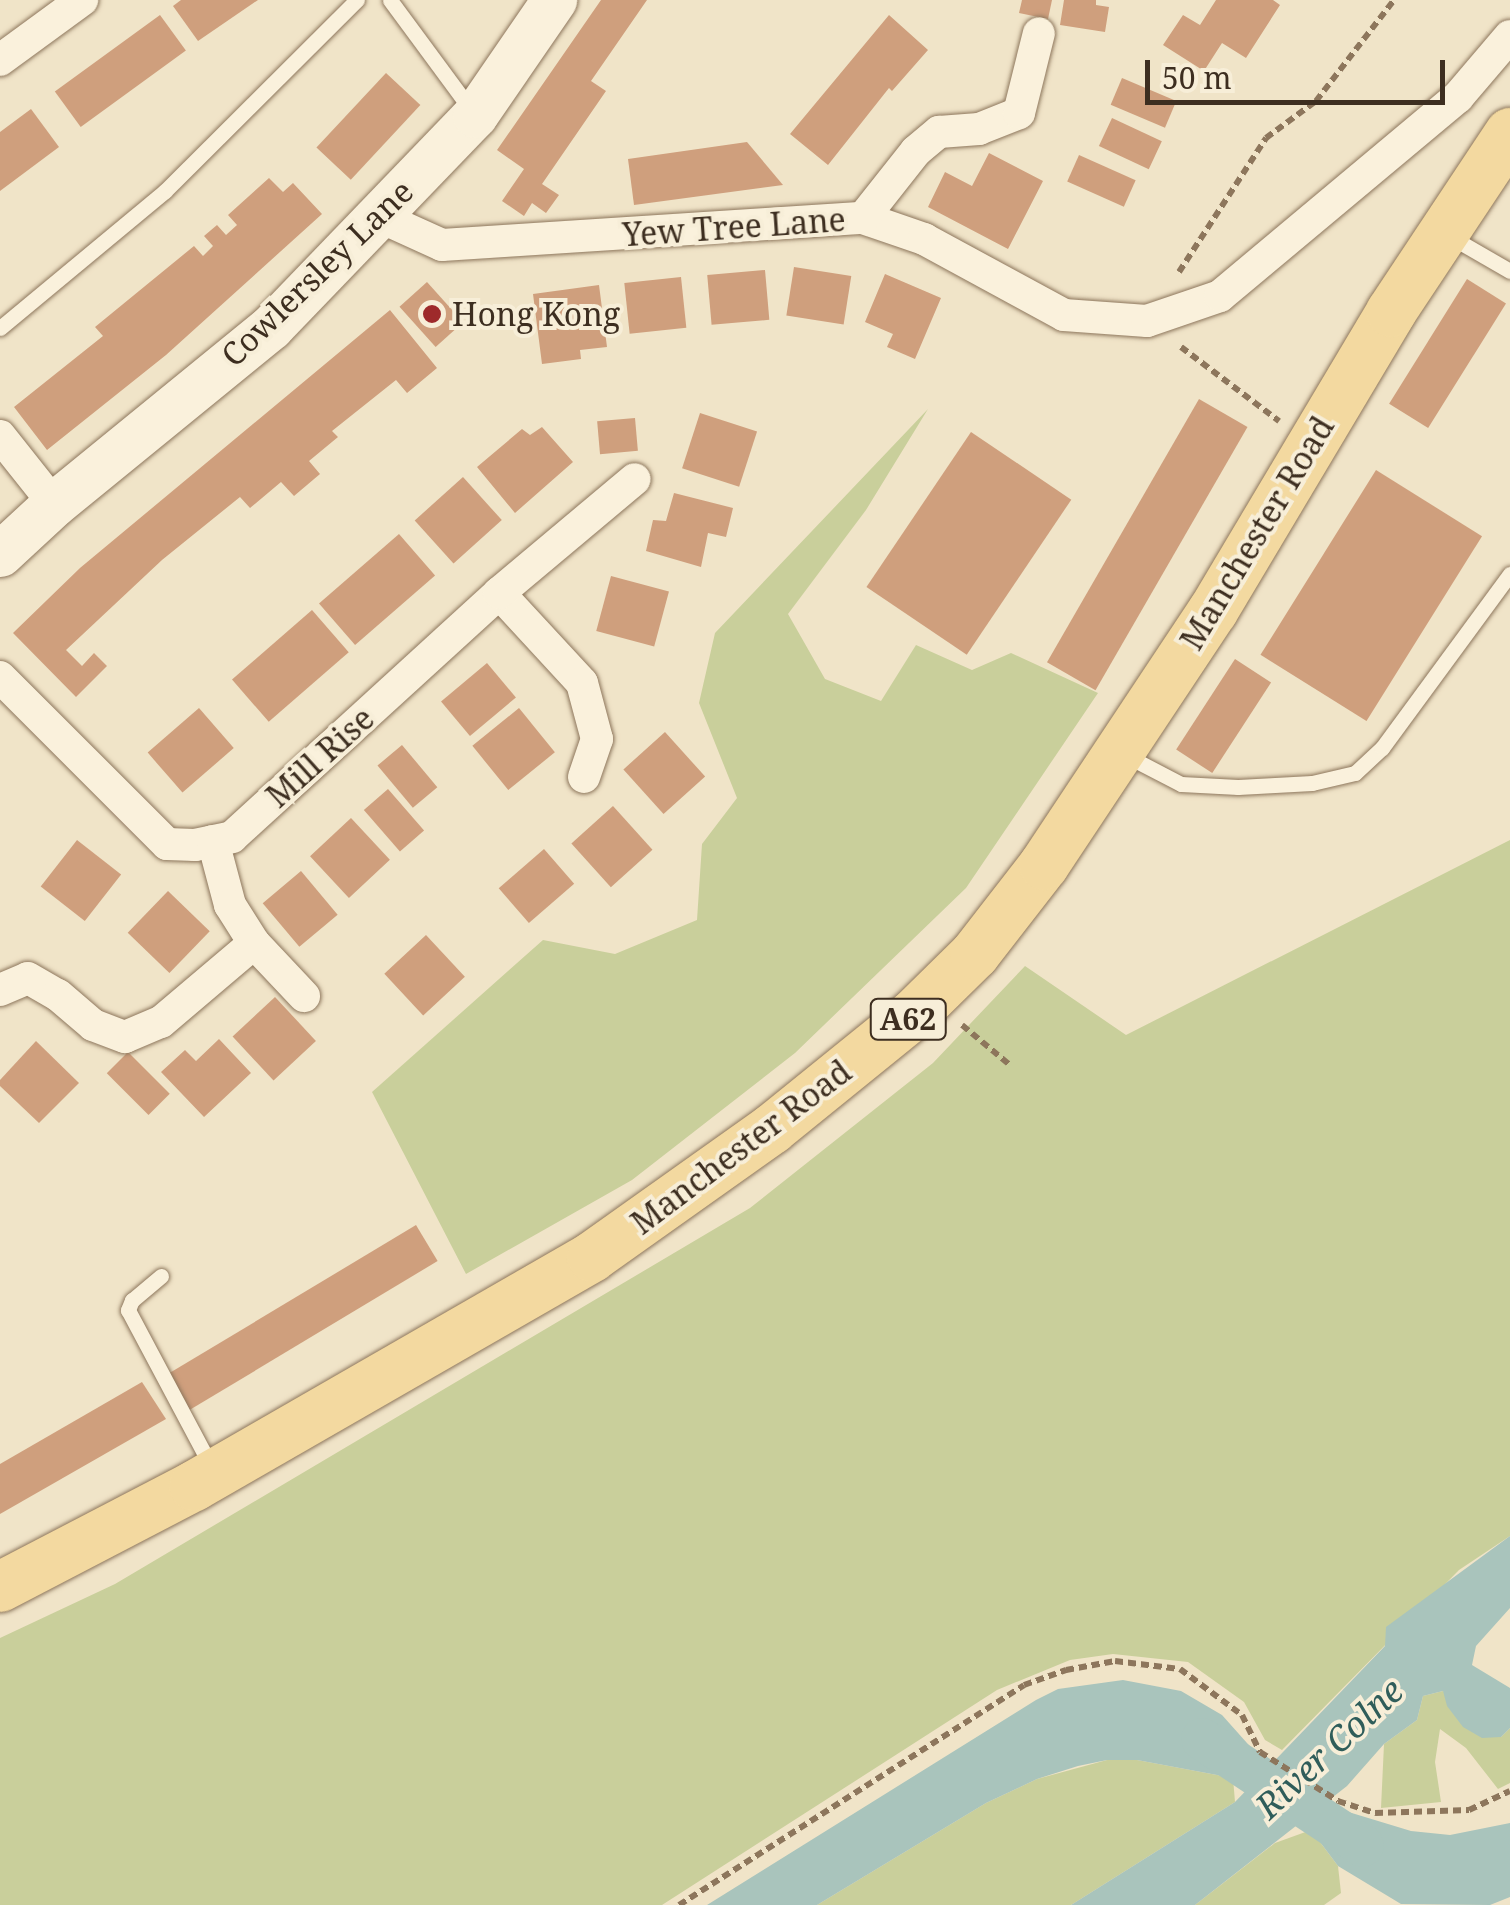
<!DOCTYPE html>
<html>
<head>
<meta charset="utf-8">
<style>
	body { margin:0 }
	#map { position:relative; width:1510px; height:1905px; overflow:hidden; background:#f0e4c8; font-family:"Noto Serif",serif }
	div>[style] { position:absolute }
	[style*='--x'] { left:calc(var(--x)*1px); top:calc(var(--y)*1px); width:calc(var(--w)*1px); rotate:calc(var(--a)*1deg) }
	.green>* { inset:0; background:#c9cf9b }
	.water>* { inset:0; background:#a9c4bc }
	.canal>* { height:42px; margin:-21px; padding:0 21px; transform-origin:21px; border-radius:21px; background:#a9c4bc }
	.building>* { inset:0; background:#cf9f7d; transform-origin:0 0 }
	.path>* { height:6px; margin-top:-3px; transform-origin:0; background:repeating-linear-gradient(90deg,#8d765c 0 8px,transparent 0 13px) }
	.roads { filter:drop-shadow(0 0 2px #8d765c) drop-shadow(0 0 2px #8d765c) }
	.lane>* { height:15px; margin:-7.5px; padding:0 7.5px; transform-origin:7.5px; border-radius:7.5px; background:#faf1dc }
	.street>* { height:32px; margin:-16px; padding:0 16px; transform-origin:16px; border-radius:16px; background:#faf1dc }
	.secondary>* { height:45px; margin:-22.5px; padding:0 22.5px; transform-origin:22.5px; border-radius:22.5px; background:#faf1dc }
	.primary>* { height:50px; margin:-25px; padding:0 25px; transform-origin:25px; border-radius:25px; background:#f3d9a0 }
	.dots>* { width:28px; height:28px; translate:-50% -50%; box-sizing:border-box; border:5px solid #f7eed8; border-radius:50% }
	span { translate:-50% -50%; white-space:nowrap; text-align:center; line-height:1.15; -webkit-text-stroke:8px #f7eed8; paint-order:stroke }
	.shield-label span { padding:2px 8px; background:#f7eed8; border:2px solid; border-radius:8px; -webkit-text-stroke-width:0 }
	.shield-label { font-size:30px; color:#3d2e20; font-weight:700 }
	.street-label { font-size:32px; color:#3d2e20 }
	.poi-label { font-size:32px; color:#3d2e20 }
	.left { translate:0 -50%; text-align:left }
	.water-label { font-size:35px; color:#2f5d5a; font-style:italic }
	.scale { position:absolute; left:1145px; top:60px; width:300px; height:45px; box-sizing:border-box; border:5px solid #3d2e20; border-top:0; padding-left:12px; font-size:30px; line-height:35px; white-space:nowrap; color:#3d2e20; -webkit-text-stroke:8px #f7eed8; paint-order:stroke }
</style>
</head>
<body>
<div id="map">
	<div class="green">
		<div style="clip-path:polygon(928px 409px,866px 510px,788px 614px,825px 679px,881px 701px,916px 645px,972px 670px,1011px 653px,1098px 693px,966px 888px,795px 1053px,632px 1180px,466px 1274px,372px 1092px,543px 940px,615px 954px,697px 920px,702px 844px,737px 798px,699px 703px,715px 633px)"></div>
		<div style="clip-path:polygon(1510px 840px,1510px 1536px,1459px 1570px,1282px 1750px,1265px 1740px,1244px 1702px,1188px 1662px,1113px 1654px,1070px 1660px,997px 1690px,662px 1905px,0 1905px,0 1638px,115px 1584px,750px 1208px,933px 1063px,1025px 966px,1126px 1035px)"></div>
		<div style="clip-path:polygon(1443px 1691px,1501px 1737px,1510px 1728px,1510px 1783px,1498px 1789px,1466px 1748px,1440px 1729px,1435px 1762px,1441px 1802px,1381px 1808px,1384px 1744px,1417px 1720px,1423px 1696px)"></div>
		<div style="clip-path:polygon(1107px 1760px,1137px 1760px,1233px 1778px,1235px 1802px,1071px 1905px,817px 1905px,986px 1803px,1037px 1779px)"></div>
		<div style="clip-path:polygon(1311px 1830px,1338px 1866px,1341px 1893px,1324px 1905px,1195px 1905px,1275px 1843px)"></div>
	</div>
	<div class="water">
		<div style="clip-path:polygon(1510px 1536px,1510px 1608px,1476px 1646px,1472px 1665px,1510px 1688px,1510px 1728px,1501px 1737px,1482px 1738px,1463px 1727px,1447px 1706px,1443px 1691px,1423px 1696px,1417px 1720px,1384px 1744px,1347px 1786px,1195px 1905px,1071px 1905px,1235px 1802px,1385px 1646px,1386px 1627px)"></div>
		<div style="clip-path:polygon(1123px 1680px,1181px 1691px,1222px 1715px,1255px 1752px,1248px 1769px,1233px 1778px,1137px 1760px,1107px 1760px,1078px 1766px,1037px 1779px,986px 1803px,817px 1905px,707px 1905px,1036px 1700px,1058px 1689px)"></div>
		<div style="clip-path:polygon(1332px 1807px,1411px 1831px,1450px 1835px,1510px 1823px,1510px 1897px,1490px 1905px,1401px 1904px,1338px 1866px,1311px 1830px,1314px 1816px)"></div>
	</div>
	<div class="canal">
		<div style="--x:1202;--y:1739;--w:193;--a:33.6"></div>
	</div>
	<div class="building">
		<div style="clip-path:polygon(181px 0,258px 0,198px 41px,173px 6px)"></div>
		<div style="clip-path:polygon(601px 0,647px 0,591px 81px,606px 91px,542px 184px,559px 195px,546px 213px,532px 203px,524px 216px,502px 201px,524px 169px,497px 150px)"></div>
		<div style="clip-path:polygon(1022px 0,1052px 0,1048px 19px,1019px 13px)"></div>
		<div style="clip-path:polygon(1064px 0,1096px 0,1096px 5px,1109px 7px,1105px 32px,1060px 25px)"></div>
		<div style="clip-path:polygon(1216px 0,1273px 0,1280px 5px,1246px 58px,1222px 43px,1204px 71px,1163px 45px,1183px 15px,1200px 25px)"></div>
		<div style="left:160px;top:15px;width:44px;height:130px;rotate:54deg"></div>
		<div style="clip-path:polygon(889px 15px,928px 50px,892px 91px,889px 88px,828px 165px,790px 134px)"></div>
		<div style="left:386px;top:73px;width:47px;height:102px;rotate:43deg"></div>
		<div style="left:1122px;top:78px;width:59px;height:29px;rotate:23deg"></div>
		<div style="clip-path:polygon(31px 109px,59px 147px,0 191px,0 132px)"></div>
		<div style="left:1112px;top:118px;width:55px;height:31px;rotate:25deg"></div>
		<div style="clip-path:polygon(747px 142px,783px 185px,634px 205px,628px 159px)"></div>
		<div style="clip-path:polygon(989px 153px,1043px 181px,1008px 249px,928px 207px,945px 172px,972px 186px)"></div>
		<div style="left:1079px;top:155px;width:62px;height:29px;rotate:24deg"></div>
		<div style="clip-path:polygon(269px 178px,283px 192px,293px 183px,322px 214px,166px 355px,47px 450px,14px 407px,103px 336px,95px 327px,194px 246px,203px 256px,213px 246px,204px 236px,217px 225px,226px 235px,237px 225px,228px 215px)"></div>
		<div style="left:794px;top:267px;width:58px;height:49px;rotate:9deg"></div>
		<div style="left:765px;top:270px;width:50px;height:58px;rotate:85deg"></div>
		<div style="clip-path:polygon(885px 274px,941px 298px,915px 359px,887px 347px,893px 334px,865px 322px)"></div>
		<div style="left:681px;top:277px;width:51px;height:57px;rotate:84deg"></div>
		<div style="left:1467px;top:279px;width:46px;height:147px;rotate:32deg"></div>
		<div style="left:427px;top:282px;width:54px;height:37px;rotate:48deg"></div>
		<div style="clip-path:polygon(599px 285px,607px 347px,580px 350px,581px 359px,542px 364px,533px 294px)"></div>
		<div style="clip-path:polygon(390px 310px,437px 368px,407px 393px,396px 380px,332px 431px,338px 437px,309px 461px,320px 474px,294px 496px,281px 482px,250px 508px,240px 497px,162px 560px,66px 650px,82px 666px,94px 653px,107px 666px,76px 697px,13px 633px,80px 568px)"></div>
		<div style="left:1199px;top:399px;width:56px;height:304px;rotate:30deg"></div>
		<div style="left:700px;top:413px;width:60px;height:58px;rotate:18deg"></div>
		<div style="left:635px;top:418px;width:33px;height:38px;rotate:85deg"></div>
		<div style="clip-path:polygon(542px 427px,573px 462px,515px 513px,477px 467px,522px 429px,530px 435px)"></div>
		<div style="left:971px;top:432px;width:121px;height:187px;rotate:34deg"></div>
		<div style="left:1376px;top:470px;width:125px;height:218px;rotate:32deg"></div>
		<div style="left:463px;top:477px;width:58px;height:65px;rotate:48deg"></div>
		<div style="clip-path:polygon(674px 493px,733px 508px,726px 537px,708px 533px,701px 567px,646px 551px,653px 520px,666px 521px)"></div>
		<div style="left:399px;top:534px;width:55px;height:106px;rotate:49deg"></div>
		<div style="left:611px;top:576px;width:60px;height:57px;rotate:15deg"></div>
		<div style="left:312px;top:610px;width:56px;height:106px;rotate:49deg"></div>
		<div style="left:1235px;top:659px;width:43px;height:108px;rotate:33deg"></div>
		<div style="left:487px;top:663px;width:45px;height:60px;rotate:50deg"></div>
		<div style="left:199px;top:708px;width:53px;height:68px;rotate:49deg"></div>
		<div style="left:519px;top:708px;width:57px;height:60px;rotate:51deg"></div>
		<div style="left:665px;top:732px;width:60px;height:56px;rotate:48deg"></div>
		<div style="left:402px;top:745px;width:55px;height:32px;rotate:50deg"></div>
		<div style="left:388px;top:789px;width:55px;height:32px;rotate:49deg"></div>
		<div style="left:613px;top:806px;width:59px;height:56px;rotate:48deg"></div>
		<div style="left:351px;top:818px;width:57px;height:56px;rotate:47deg"></div>
		<div style="left:77px;top:840px;width:56px;height:59px;rotate:38deg"></div>
		<div style="left:544px;top:849px;width:46px;height:60px;rotate:49deg"></div>
		<div style="left:301px;top:871px;width:57px;height:50px;rotate:50deg"></div>
		<div style="left:168px;top:891px;width:58px;height:58px;rotate:44deg"></div>
		<div style="left:426px;top:935px;width:57px;height:57px;rotate:47deg"></div>
		<div style="left:275px;top:997px;width:60px;height:58px;rotate:47deg"></div>
		<div style="clip-path:polygon(219px 1039px,251px 1073px,204px 1117px,161px 1072px,185px 1050px,196px 1061px)"></div>
		<div style="clip-path:polygon(36px 1041px,79px 1083px,39px 1123px,0 1086px,0 1080px)"></div>
		<div style="left:128px;top:1052px;width:59px;height:30px;rotate:45deg"></div>
		<div style="left:416px;top:1225px;width:42px;height:289px;rotate:59deg"></div>
		<div style="clip-path:polygon(142px 1382px,166px 1419px,0 1514px,0 1464px)"></div>
	</div>
	<div class="path">
		<div style="--x:1179;--y:272;--w:160;--a:-57"></div>
		<div style="--x:1266;--y:138;--w:62;--a:-36.5"></div>
		<div style="--x:1316;--y:101;--w:128;--a:-52.3"></div>
		<div style="--x:1181;--y:347;--w:123;--a:37.1"></div>
		<div style="--x:962;--y:1025;--w:64;--a:39.9"></div>
		<div style="--x:679;--y:1905;--w:409;--a:-32.5"></div>
		<div style="--x:1024;--y:1685;--w:45;--a:-19.7"></div>
		<div style="--x:1066;--y:1670;--w:50;--a:-10.4"></div>
		<div style="--x:1115;--y:1661;--w:65;--a:7"></div>
		<div style="--x:1180;--y:1669;--w:77;--a:36.6"></div>
		<div style="--x:1242;--y:1715;--w:41;--a:64.1"></div>
		<div style="--x:1260;--y:1752;--w:92;--a:32.1"></div>
		<div style="--x:1338;--y:1801;--w:39;--a:18"></div>
		<div style="--x:1375;--y:1813;--w:94;--a:-1.8"></div>
		<div style="--x:1469;--y:1810;--w:45;--a:-24.9"></div>
	</div>
	<div class="roads">
		<div class="lane">
			<div style="--x:390;--y:0;--w:137;--a:53.6"></div>
			<div style="--x:1451;--y:237;--w:68;--a:30"></div>
			<div style="--x:0;--y:328;--w:214;--a:-39.7"></div>
			<div style="--x:165;--y:191;--w:271;--a:-44.9"></div>
			<div style="--x:1127;--y:756;--w:61;--a:27.4"></div>
			<div style="--x:1181;--y:784;--w:57;--a:3"></div>
			<div style="--x:1238;--y:787;--w:74;--a:-3.1"></div>
			<div style="--x:1312;--y:783;--w:44;--a:-13.1"></div>
			<div style="--x:1355;--y:773;--w:37;--a:-43"></div>
			<div style="--x:1382;--y:748;--w:216;--a:-53.7"></div>
			<div style="--x:161;--y:1276;--w:38;--a:140"></div>
			<div style="--x:132;--y:1300;--w:11;--a:112"></div>
			<div style="--x:128;--y:1310;--w:177;--a:62"></div>
		</div>
		<div class="street">
			<div style="--x:0;--y:60;--w:102;--a:-36.2"></div>
			<div style="--x:378;--y:216;--w:70;--a:24.4"></div>
			<div style="--x:442;--y:245;--w:422;--a:-3.7"></div>
			<div style="--x:863;--y:218;--w:65;--a:19"></div>
			<div style="--x:924;--y:239;--w:159;--a:28.5"></div>
			<div style="--x:1064;--y:315;--w:83;--a:4.1"></div>
			<div style="--x:1147;--y:321;--w:77;--a:-18.9"></div>
			<div style="--x:1220;--y:296;--w:310;--a:-39.9"></div>
			<div style="--x:1458;--y:97;--w:80;--a:-49.6"></div>
			<div style="--x:863;--y:218;--w:85;--a:-51.7"></div>
			<div style="--x:916;--y:151;--w:30;--a:-40"></div>
			<div style="--x:939;--y:132;--w:40;--a:-4.3"></div>
			<div style="--x:979;--y:129;--w:43;--a:-21.8"></div>
			<div style="--x:1019;--y:113;--w:82;--a:-76"></div>
			<div style="--x:0;--y:436;--w:87;--a:51.5"></div>
			<div style="--x:499;--y:593;--w:122;--a:47.3"></div>
			<div style="--x:582;--y:683;--w:58;--a:75"></div>
			<div style="--x:597;--y:739;--w:40;--a:108.9"></div>
			<div style="--x:0;--y:677;--w:236;--a:45"></div>
			<div style="--x:167;--y:844;--w:28;--a:2"></div>
			<div style="--x:195;--y:845;--w:38;--a:-12"></div>
			<div style="--x:232;--y:837;--w:362;--a:-42.4"></div>
			<div style="--x:499;--y:593;--w:177;--a:-40"></div>
			<div style="--x:213;--y:841;--w:66;--a:75.1"></div>
			<div style="--x:230;--y:905;--w:45;--a:57.7"></div>
			<div style="--x:254;--y:943;--w:73;--a:46.7"></div>
			<div style="--x:0;--y:990;--w:30;--a:-23"></div>
			<div style="--x:28;--y:978;--w:34;--a:30"></div>
			<div style="--x:58;--y:995;--w:46;--a:40.6"></div>
			<div style="--x:93;--y:1025;--w:34;--a:21"></div>
			<div style="--x:125;--y:1037;--w:39;--a:-23"></div>
			<div style="--x:161;--y:1022;--w:122;--a:-40.3"></div>
		</div>
		<div class="secondary">
			<div style="--x:0;--y:554;--w:74;--a:-42.8"></div>
			<div style="--x:54;--y:504;--w:280;--a:-39.2"></div>
			<div style="--x:271;--y:327;--w:294;--a:-46.1"></div>
			<div style="--x:475;--y:115;--w:140;--a:-55.5"></div>
		</div>
		<div class="primary">
			<div style="--x:0;--y:1587;--w:219;--a:-27.5"></div>
			<div style="--x:194;--y:1486;--w:459;--a:-29.9"></div>
			<div style="--x:592;--y:1257;--w:221;--a:-35.4"></div>
			<div style="--x:772;--y:1129;--w:181;--a:-39"></div>
			<div style="--x:913;--y:1015;--w:87;--a:-44.5"></div>
			<div style="--x:975;--y:954;--w:113;--a:-52.2"></div>
			<div style="--x:1044;--y:865;--w:305;--a:-56.4"></div>
			<div style="--x:1213;--y:611;--w:348;--a:-59.2"></div>
			<div style="--x:1391;--y:312;--w:215;--a:-56.4"></div>
		</div>
	</div>
	<div class="dots">
		<div style="left:432px;top:314px;background:#9e2a2b"></div>
	</div>
	<div class="shield-label">
		<span style="left:908px;top:1019px">A62</span>
	</div>
	<div class="street-label">
		<span style="left:734px;top:227px;rotate:-4deg">Yew Tree Lane</span>
		<span style="left:317px;top:273px;rotate:-44deg">Cowlersley Lane</span>
		<span style="left:1257px;top:533px;rotate:-59deg">Manchester Road</span>
		<span style="left:320px;top:757px;rotate:-42deg">Mill Rise</span>
		<span style="left:741px;top:1147px;rotate:-37deg">Manchester Road</span>
	</div>
	<div class="poi-label">
		<span class="left" style="left:452px;top:314px">Hong Kong</span>
	</div>
	<div class="water-label">
		<span style="left:1329px;top:1748px;rotate:-43deg">River Colne</span>
	</div>
	<div class="scale">50 m</div>
</div>
</body>
</html>
